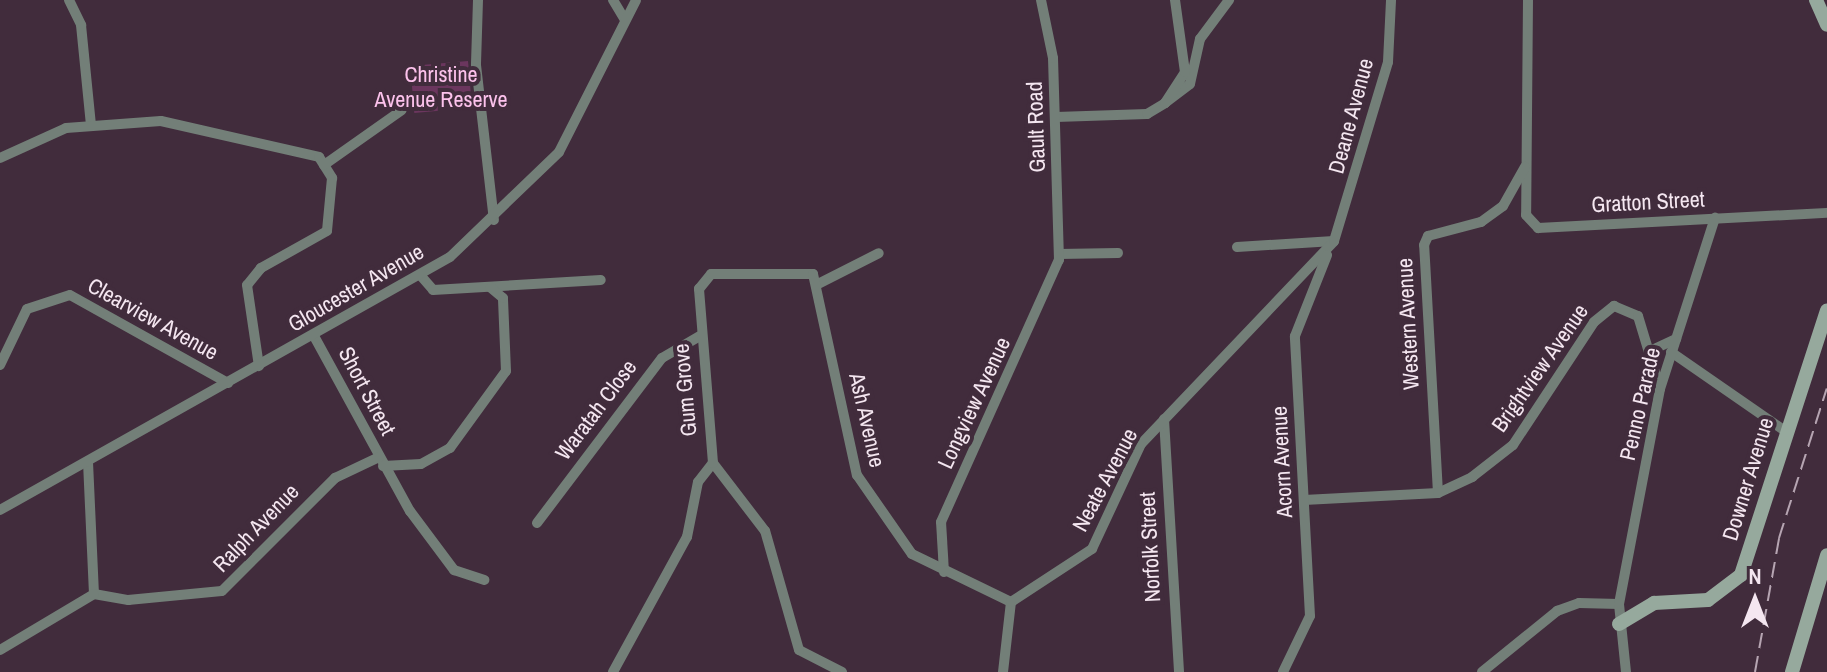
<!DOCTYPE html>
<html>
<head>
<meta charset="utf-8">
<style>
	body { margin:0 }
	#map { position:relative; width:1827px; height:672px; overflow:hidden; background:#412c3c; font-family:"Archivo Narrow",sans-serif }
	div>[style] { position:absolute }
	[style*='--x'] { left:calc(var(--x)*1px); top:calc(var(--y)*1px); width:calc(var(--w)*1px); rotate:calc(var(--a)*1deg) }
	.green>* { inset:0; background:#6b365e; transform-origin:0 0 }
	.street>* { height:10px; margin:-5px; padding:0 5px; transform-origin:5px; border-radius:5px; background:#737f78 }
	.secondary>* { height:14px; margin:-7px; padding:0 7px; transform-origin:7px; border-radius:7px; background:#96a99d }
	.rail>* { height:2px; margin-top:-1px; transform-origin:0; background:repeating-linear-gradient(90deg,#b6a5b2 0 16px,transparent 0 24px) }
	span { translate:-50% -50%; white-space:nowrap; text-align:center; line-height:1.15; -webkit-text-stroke:8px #412c3c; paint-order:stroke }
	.park-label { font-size:22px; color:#fcc2ec }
	.street-label { font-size:22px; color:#f4e6f0 }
	.north { position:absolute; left:1715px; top:560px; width:80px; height:80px; -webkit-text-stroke:6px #412c3c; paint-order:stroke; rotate:0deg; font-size:22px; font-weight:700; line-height:32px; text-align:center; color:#f4e6f0 }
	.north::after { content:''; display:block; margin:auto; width:28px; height:36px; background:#f4e6f0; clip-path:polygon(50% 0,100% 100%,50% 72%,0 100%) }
</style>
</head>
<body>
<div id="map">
	<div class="green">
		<div style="left:468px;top:61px;width:47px;height:58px;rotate:85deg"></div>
	</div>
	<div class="street">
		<div style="--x:69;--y:0;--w:28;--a:64"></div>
		<div style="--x:81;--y:25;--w:100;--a:84.3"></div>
		<div style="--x:478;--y:0;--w:65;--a:91.8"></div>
		<div style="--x:476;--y:65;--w:156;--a:83.4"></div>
		<div style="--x:613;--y:0;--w:23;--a:59"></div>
		<div style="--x:1528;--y:0;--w:215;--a:90.5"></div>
		<div style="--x:1526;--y:215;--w:18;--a:47"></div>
		<div style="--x:1538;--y:228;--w:289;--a:-3"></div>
		<div style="--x:1165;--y:103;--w:31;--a:-37"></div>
		<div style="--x:1190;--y:84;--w:46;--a:-77.5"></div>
		<div style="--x:1200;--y:39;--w:49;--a:-53.4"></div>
		<div style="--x:1056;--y:117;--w:91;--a:-1.9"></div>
		<div style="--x:1147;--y:114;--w:21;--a:-31"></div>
		<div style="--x:1165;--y:103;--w:37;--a:-57"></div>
		<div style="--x:1185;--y:72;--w:73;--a:-97.9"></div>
		<div style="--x:0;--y:158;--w:72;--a:-24.4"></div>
		<div style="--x:66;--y:128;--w:95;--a:-4.2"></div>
		<div style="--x:161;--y:121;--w:162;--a:12.8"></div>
		<div style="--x:319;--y:157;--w:25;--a:58"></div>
		<div style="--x:332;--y:178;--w:53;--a:95.4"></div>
		<div style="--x:327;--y:231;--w:76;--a:150.7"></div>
		<div style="--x:261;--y:268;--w:22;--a:129"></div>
		<div style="--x:247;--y:285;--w:82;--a:81.6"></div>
		<div style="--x:324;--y:165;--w:95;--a:-35.2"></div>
		<div style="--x:1237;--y:247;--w:97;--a:-3.5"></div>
		<div style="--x:1059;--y:254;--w:59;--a:-1"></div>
		<div style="--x:421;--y:276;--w:18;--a:49"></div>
		<div style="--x:433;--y:290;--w:168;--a:-3.4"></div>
		<div style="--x:818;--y:284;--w:68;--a:-26.9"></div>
		<div style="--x:314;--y:336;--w:200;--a:61.3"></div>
		<div style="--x:410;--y:511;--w:74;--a:53.3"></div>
		<div style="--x:454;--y:570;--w:32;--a:18"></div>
		<div style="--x:1650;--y:351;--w:29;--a:-25"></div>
		<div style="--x:1671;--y:352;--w:139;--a:34.7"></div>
		<div style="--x:0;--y:365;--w:62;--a:-64.3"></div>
		<div style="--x:27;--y:309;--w:45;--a:-18"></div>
		<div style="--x:70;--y:295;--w:181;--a:29.1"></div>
		<div style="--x:1164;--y:419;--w:253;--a:86.6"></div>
		<div style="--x:88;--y:462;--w:132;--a:87.4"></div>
		<div style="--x:94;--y:594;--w:35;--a:10"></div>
		<div style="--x:128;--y:600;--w:94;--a:-5.5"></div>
		<div style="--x:222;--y:591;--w:160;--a:-45"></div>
		<div style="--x:335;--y:478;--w:49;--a:-25.5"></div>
		<div style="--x:383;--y:466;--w:38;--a:-3"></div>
		<div style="--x:421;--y:464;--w:33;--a:-29"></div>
		<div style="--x:450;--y:448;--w:95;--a:-54"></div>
		<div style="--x:506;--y:371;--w:73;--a:-92.4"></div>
		<div style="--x:503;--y:298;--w:16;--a:-140"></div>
		<div style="--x:1438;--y:493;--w:248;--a:-93.2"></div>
		<div style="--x:1424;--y:245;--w:10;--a:-66"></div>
		<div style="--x:1428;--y:236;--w:55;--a:-14.8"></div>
		<div style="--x:1481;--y:222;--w:27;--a:-36"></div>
		<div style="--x:1503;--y:206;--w:45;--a:-60.6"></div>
		<div style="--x:1304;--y:500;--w:134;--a:-3"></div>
		<div style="--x:1438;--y:493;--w:38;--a:-25"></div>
		<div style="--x:1472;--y:477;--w:52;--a:-38"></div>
		<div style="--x:1513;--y:445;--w:147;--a:-56.6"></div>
		<div style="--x:1594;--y:322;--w:26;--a:-39"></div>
		<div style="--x:1614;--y:306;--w:26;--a:23"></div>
		<div style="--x:1638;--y:316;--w:76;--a:73.2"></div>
		<div style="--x:0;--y:510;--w:516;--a:-29.35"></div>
		<div style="--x:450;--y:257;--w:151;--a:-43.9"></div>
		<div style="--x:559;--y:152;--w:170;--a:-63.1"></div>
		<div style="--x:537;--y:523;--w:207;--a:-52.9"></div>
		<div style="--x:662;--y:358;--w:44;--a:-30.1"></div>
		<div style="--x:944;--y:572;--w:50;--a:-93.4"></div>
		<div style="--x:941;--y:522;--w:287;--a:-65.8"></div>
		<div style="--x:1059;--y:260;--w:202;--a:-91.7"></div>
		<div style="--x:1053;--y:58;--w:59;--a:-101.7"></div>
		<div style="--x:0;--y:650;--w:109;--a:-30.8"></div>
		<div style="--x:613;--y:672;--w:154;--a:-61.3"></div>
		<div style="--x:687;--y:537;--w:56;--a:-78.7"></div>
		<div style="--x:698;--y:482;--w:24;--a:-52"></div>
		<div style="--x:842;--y:672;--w:48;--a:-152.9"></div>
		<div style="--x:799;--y:650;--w:124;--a:-105.9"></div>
		<div style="--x:765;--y:531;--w:86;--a:-127.4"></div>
		<div style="--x:713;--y:463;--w:175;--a:-94.6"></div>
		<div style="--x:699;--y:289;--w:19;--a:-51"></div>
		<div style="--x:711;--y:274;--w:102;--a:0"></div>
		<div style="--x:813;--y:274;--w:206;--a:77.7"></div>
		<div style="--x:857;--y:475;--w:96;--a:55.2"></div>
		<div style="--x:912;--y:554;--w:110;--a:25.9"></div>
		<div style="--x:1003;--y:672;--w:70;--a:-83.5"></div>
		<div style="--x:1011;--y:602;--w:97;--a:-33.2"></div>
		<div style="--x:1092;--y:549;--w:116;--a:-65"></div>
		<div style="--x:1141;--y:444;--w:280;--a:-46.4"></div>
		<div style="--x:1334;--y:241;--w:187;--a:-73.2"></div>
		<div style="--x:1388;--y:62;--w:62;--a:-87.2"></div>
		<div style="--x:1283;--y:672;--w:62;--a:-64.3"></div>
		<div style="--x:1310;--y:616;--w:280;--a:-93.1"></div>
		<div style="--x:1295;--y:336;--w:87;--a:-68.4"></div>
		<div style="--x:1482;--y:672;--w:97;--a:-39.1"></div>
		<div style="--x:1557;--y:611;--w:23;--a:-20"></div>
		<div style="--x:1579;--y:603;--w:40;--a:1.4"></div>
		<div style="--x:1626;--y:672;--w:68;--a:-95.9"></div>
		<div style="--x:1619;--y:604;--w:219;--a:-79.2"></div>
		<div style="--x:1660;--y:389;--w:180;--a:-72.2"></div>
	</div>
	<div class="secondary">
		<div style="--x:1816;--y:0;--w:27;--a:66"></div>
		<div style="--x:1619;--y:624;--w:41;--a:-31"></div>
		<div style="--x:1654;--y:603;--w:54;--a:-3.2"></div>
		<div style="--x:1708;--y:600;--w:41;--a:-37.1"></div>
		<div style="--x:1741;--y:575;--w:278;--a:-72"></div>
		<div style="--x:1792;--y:672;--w:122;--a:-73.3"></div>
	</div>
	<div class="rail">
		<div style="--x:1755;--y:672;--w:136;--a:-79.8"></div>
		<div style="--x:1779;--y:538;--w:157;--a:-72.3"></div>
	</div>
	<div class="park-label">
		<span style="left:441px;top:87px">Christine<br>Avenue Reserve</span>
	</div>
	<div class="street-label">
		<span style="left:1351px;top:116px;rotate:-75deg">Deane Avenue</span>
		<span style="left:1036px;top:127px;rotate:-92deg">Gault Road</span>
		<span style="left:1648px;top:202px;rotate:-3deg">Gratton Street</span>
		<span style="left:356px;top:288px;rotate:-30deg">Gloucester Avenue</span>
		<span style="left:153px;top:319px;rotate:29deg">Clearview Avenue</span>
		<span style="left:1408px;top:324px;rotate:-93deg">Western Avenue</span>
		<span style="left:1540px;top:368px;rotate:-55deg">Brightview Avenue</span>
		<span style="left:685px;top:390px;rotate:-95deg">Gum Grove</span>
		<span style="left:367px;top:391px;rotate:62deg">Short Street</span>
		<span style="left:974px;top:403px;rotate:-65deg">Longview Avenue</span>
		<span style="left:1640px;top:404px;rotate:-77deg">Penno Parade</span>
		<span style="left:596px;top:410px;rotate:-53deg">Waratah Close</span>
		<span style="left:867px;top:420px;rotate:77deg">Ash Avenue</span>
		<span style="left:1282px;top:462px;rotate:-93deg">Acorn Avenue</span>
		<span style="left:1748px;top:479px;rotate:-73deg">Downer Avenue</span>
		<span style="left:1105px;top:480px;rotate:-62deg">Neate Avenue</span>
		<span style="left:256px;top:528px;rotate:-46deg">Ralph Avenue</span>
		<span style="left:1150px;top:547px;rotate:-93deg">Norfolk Street</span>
	</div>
	<div class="north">N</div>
</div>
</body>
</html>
